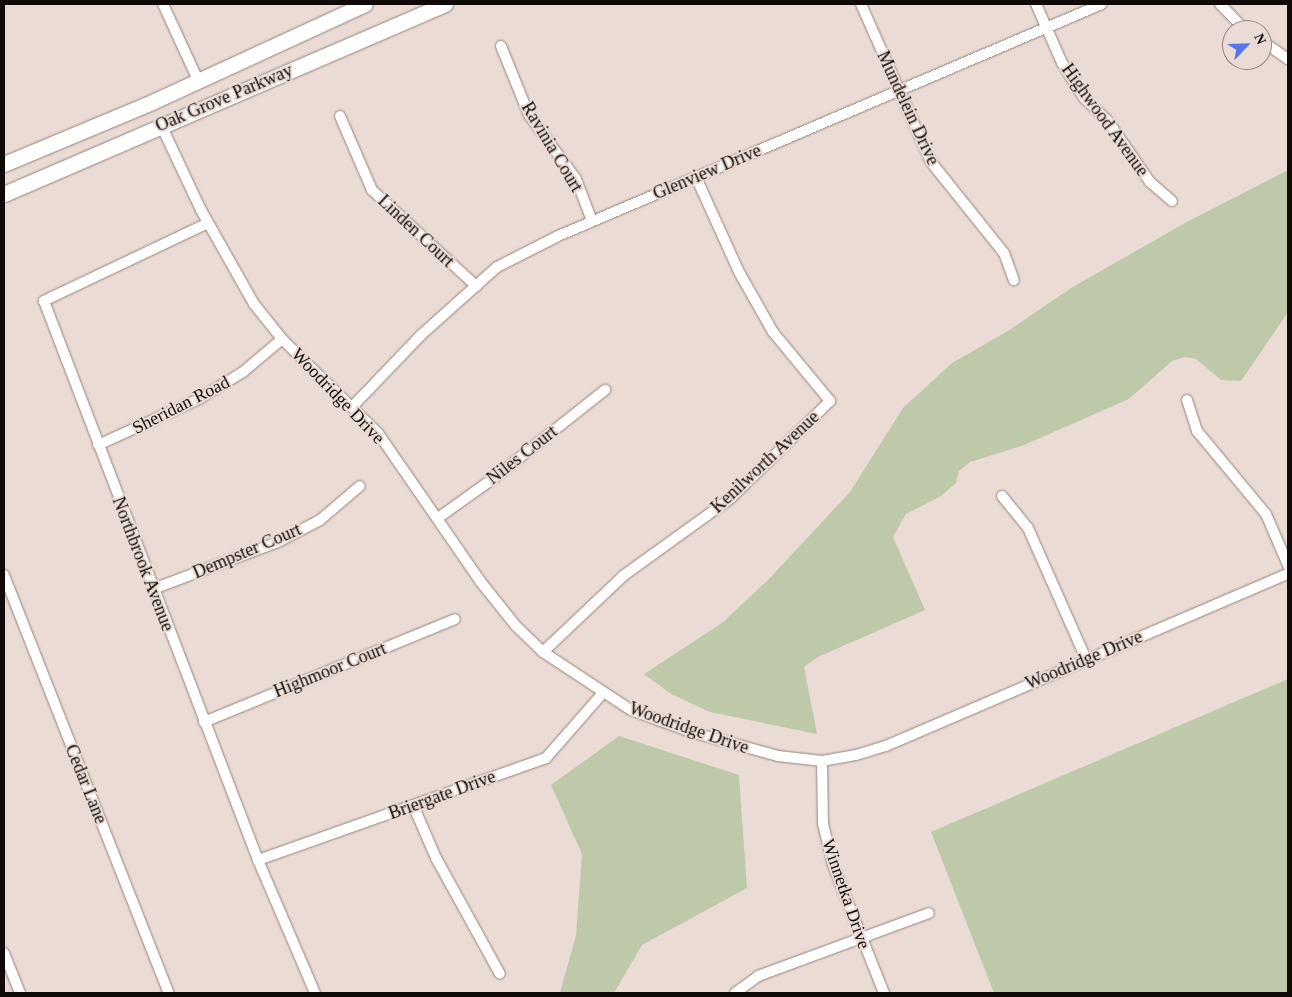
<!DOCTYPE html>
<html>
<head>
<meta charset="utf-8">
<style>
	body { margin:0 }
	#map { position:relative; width:1292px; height:997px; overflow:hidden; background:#ebdbd5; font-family:Georgia,serif }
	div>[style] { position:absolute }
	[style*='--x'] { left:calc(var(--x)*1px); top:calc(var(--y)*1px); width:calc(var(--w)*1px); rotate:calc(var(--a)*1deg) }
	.green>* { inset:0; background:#bec9aa }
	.roads { filter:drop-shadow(0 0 1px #92847e) drop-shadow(0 0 1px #92847e) }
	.minor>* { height:10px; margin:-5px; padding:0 5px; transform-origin:5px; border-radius:5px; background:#fff }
	.secondary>* { height:15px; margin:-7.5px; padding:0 7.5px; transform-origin:7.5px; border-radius:7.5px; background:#fff }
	span { translate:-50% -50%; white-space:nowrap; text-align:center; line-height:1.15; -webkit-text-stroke:4px #ebdbd5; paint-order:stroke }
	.street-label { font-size:18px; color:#100b09 }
	.frame { position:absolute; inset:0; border:5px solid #100b09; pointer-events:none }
	.north { position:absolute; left:1222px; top:20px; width:50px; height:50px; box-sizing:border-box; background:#ebdbd5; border:1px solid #938883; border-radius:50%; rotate:66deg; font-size:14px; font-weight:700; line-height:20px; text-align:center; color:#100b09 }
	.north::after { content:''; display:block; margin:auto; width:18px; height:22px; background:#5974ea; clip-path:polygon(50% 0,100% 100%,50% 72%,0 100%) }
</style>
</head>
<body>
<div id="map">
	<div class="green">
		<div style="clip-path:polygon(1288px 170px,1288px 312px,1241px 381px,1221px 380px,1196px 359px,1185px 357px,1172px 361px,1129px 399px,1024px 445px,970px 462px,959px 471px,956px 483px,941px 496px,906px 514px,893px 537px,925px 610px,818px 657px,804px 667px,817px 734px,710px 712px,671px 694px,644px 674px,722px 623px,768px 580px,850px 492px,903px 408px,952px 363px,1008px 331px,1071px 288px,1185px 223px)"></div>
		<div style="clip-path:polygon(1288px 679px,1288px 993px,994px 993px,931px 832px)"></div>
		<div style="clip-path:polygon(619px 736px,739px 775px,747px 888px,642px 945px,614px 993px,560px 993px,576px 935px,582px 854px,551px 785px)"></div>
	</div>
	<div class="roads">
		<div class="minor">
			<div style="--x:163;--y:4;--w:84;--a:65.3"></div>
			<div style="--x:861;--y:4;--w:173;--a:66.1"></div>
			<div style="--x:931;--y:162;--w:117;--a:51.3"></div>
			<div style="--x:1004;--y:253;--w:29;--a:70"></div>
			<div style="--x:1036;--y:4;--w:64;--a:66.2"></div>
			<div style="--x:1062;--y:63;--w:41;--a:57.8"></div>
			<div style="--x:1084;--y:98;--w:33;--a:44"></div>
			<div style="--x:1108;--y:121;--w:74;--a:55.5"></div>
			<div style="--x:1150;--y:182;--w:29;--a:41"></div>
			<div style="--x:1220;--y:4;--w:36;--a:46"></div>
			<div style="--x:1262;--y:41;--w:32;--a:35"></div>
			<div style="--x:501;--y:46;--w:74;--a:67.9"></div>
			<div style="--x:529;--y:115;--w:79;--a:53.7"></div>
			<div style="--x:576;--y:179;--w:45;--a:69.1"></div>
			<div style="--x:340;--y:116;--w:81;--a:66.6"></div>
			<div style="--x:372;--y:190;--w:142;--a:42.7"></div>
			<div style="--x:161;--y:125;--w:94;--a:64.8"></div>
			<div style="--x:201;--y:210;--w:108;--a:60.6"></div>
			<div style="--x:254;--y:304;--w:45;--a:51.3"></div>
			<div style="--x:282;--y:339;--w:134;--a:44.4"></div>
			<div style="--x:378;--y:433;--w:180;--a:55.4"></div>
			<div style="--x:480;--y:581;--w:58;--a:51.3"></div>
			<div style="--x:516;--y:626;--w:37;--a:44"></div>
			<div style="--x:543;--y:652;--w:105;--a:33.4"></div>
			<div style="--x:631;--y:710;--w:64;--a:20.1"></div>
			<div style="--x:691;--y:732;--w:90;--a:15.4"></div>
			<div style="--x:778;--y:756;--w:44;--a:6.5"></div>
			<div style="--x:822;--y:761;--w:35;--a:-10"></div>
			<div style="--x:856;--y:755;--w:31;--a:-17"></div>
			<div style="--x:886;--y:746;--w:437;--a:-23.2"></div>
			<div style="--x:208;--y:223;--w:182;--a:154.6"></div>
			<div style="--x:44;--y:301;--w:599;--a:69.05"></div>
			<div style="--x:258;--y:860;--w:145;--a:66.8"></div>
			<div style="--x:1187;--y:400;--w:33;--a:72"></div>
			<div style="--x:1197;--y:431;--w:108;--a:50.3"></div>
			<div style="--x:1266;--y:514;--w:56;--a:66.7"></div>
			<div style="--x:353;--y:406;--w:98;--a:-46.2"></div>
			<div style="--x:421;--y:335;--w:102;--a:-41.8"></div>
			<div style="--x:497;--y:267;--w:68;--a:-26.9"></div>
			<div style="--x:558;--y:236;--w:591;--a:-23.1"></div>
			<div style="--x:98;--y:445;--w:111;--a:-24.5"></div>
			<div style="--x:199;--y:399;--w:52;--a:-31.5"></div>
			<div style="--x:243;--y:372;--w:51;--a:-40.2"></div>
			<div style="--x:1002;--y:496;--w:41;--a:50.9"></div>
			<div style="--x:1028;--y:528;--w:143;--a:66.1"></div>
			<div style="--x:438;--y:518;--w:69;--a:-35.5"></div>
			<div style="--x:494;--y:478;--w:142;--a:-38.4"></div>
			<div style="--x:4;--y:575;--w:449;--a:68.5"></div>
			<div style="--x:153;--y:589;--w:134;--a:-20.6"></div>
			<div style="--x:278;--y:542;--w:47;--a:-27.6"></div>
			<div style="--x:320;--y:520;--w:52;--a:-40.4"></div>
			<div style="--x:543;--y:652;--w:110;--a:-43.5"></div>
			<div style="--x:623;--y:576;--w:133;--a:-35.8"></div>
			<div style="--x:731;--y:498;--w:139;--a:-44.4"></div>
			<div style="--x:830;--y:401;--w:89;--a:-129.6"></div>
			<div style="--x:773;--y:332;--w:69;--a:-119.5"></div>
			<div style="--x:739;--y:272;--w:104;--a:-114.4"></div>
			<div style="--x:204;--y:722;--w:271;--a:-22.3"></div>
			<div style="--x:822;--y:761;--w:63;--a:89.1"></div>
			<div style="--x:823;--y:824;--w:42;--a:76.3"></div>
			<div style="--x:833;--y:865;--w:138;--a:68.3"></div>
			<div style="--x:413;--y:805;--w:58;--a:66.5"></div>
			<div style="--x:436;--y:858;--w:132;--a:61.1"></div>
			<div style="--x:258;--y:860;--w:306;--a:-19.5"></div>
			<div style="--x:546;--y:758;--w:85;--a:-48.8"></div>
			<div style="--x:4;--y:953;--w:43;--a:68.2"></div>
			<div style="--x:735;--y:993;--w:29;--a:-36"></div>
			<div style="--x:758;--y:976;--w:182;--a:-20.2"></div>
		</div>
		<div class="secondary">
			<div style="--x:4;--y:164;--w:160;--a:-22.7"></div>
			<div style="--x:152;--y:102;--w:234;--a:-24.7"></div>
			<div style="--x:4;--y:194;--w:480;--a:-23.3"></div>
		</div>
	</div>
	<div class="street-label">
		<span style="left:224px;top:98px;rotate:-23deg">Oak Grove Parkway</span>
		<span style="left:908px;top:108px;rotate:65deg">Mundelein Drive</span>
		<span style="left:1105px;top:120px;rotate:54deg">Highwood Avenue</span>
		<span style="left:552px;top:147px;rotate:59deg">Ravinia Court</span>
		<span style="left:707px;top:172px;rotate:-23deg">Glenview Drive</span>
		<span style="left:416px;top:231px;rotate:43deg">Linden Court</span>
		<span style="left:338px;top:396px;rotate:46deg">Woodridge Drive</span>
		<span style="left:181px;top:405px;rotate:-27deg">Sheridan Road</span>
		<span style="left:522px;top:455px;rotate:-38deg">Niles Court</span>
		<span style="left:765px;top:462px;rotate:-43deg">Kenilworth Avenue</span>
		<span style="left:247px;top:551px;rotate:-23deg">Dempster Court</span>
		<span style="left:143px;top:564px;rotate:69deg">Northbrook Avenue</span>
		<span style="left:1084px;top:660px;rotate:-23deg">Woodridge Drive</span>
		<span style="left:330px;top:670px;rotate:-22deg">Highmoor Court</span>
		<span style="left:689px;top:728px;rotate:19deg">Woodridge Drive</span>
		<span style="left:86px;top:784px;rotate:68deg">Cedar Lane</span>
		<span style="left:442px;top:795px;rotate:-20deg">Briergate Drive</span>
		<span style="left:846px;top:894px;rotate:71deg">Winnetka Drive</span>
	</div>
	<div class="frame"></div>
	<div class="north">N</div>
</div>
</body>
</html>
